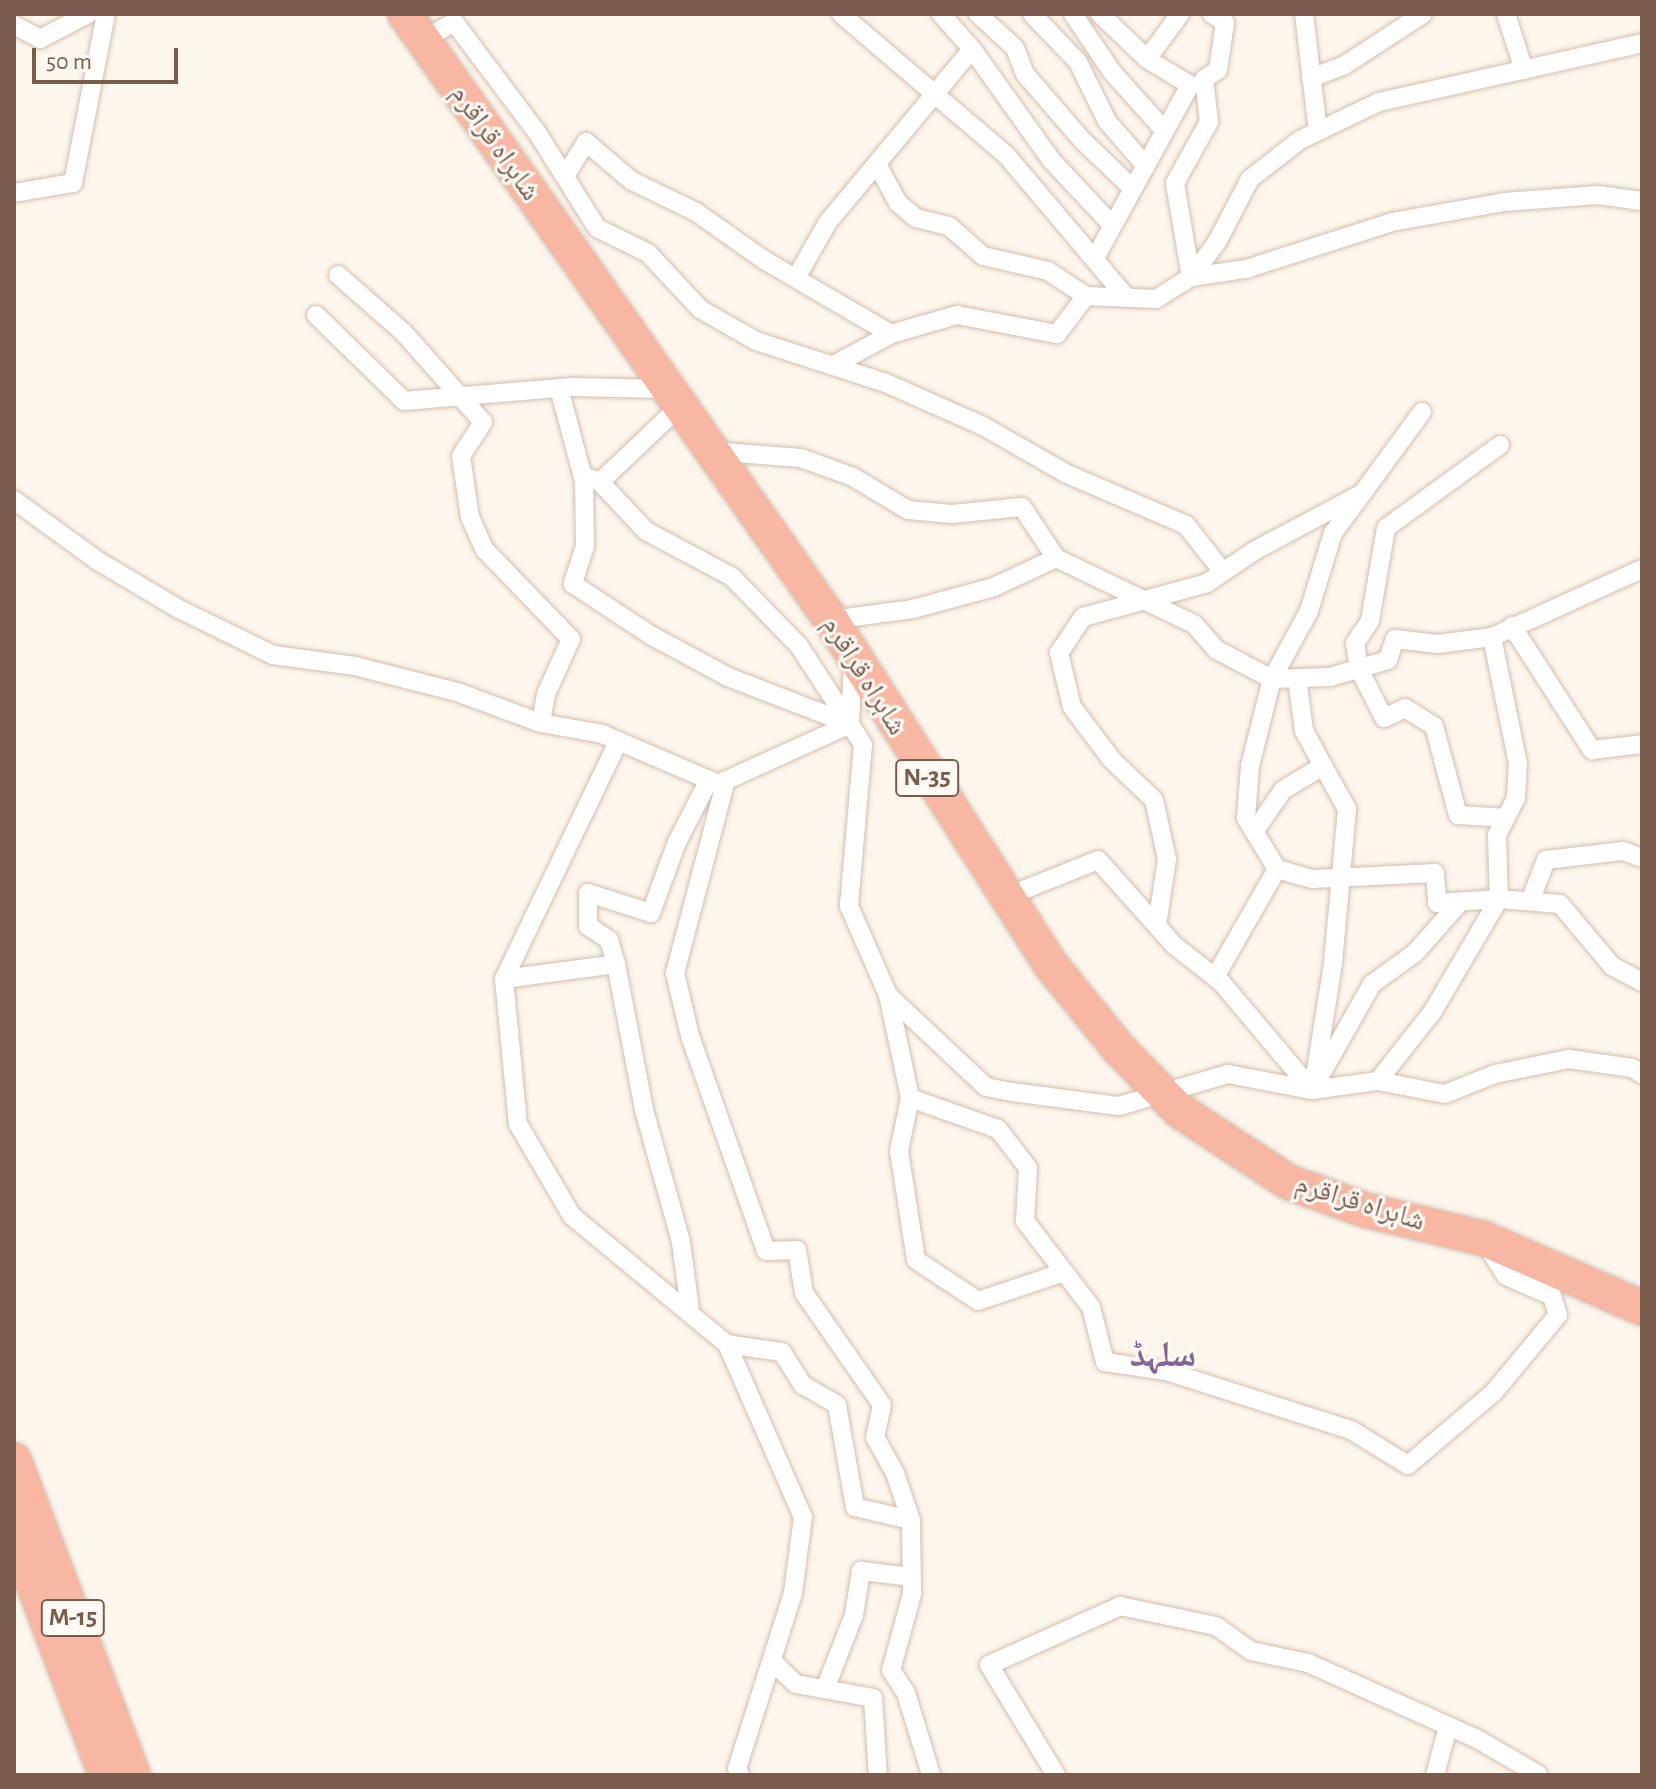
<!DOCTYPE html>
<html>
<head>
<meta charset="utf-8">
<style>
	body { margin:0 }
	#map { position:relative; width:1656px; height:1789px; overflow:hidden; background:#fdf6ec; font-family:"Alegreya Sans","Noto Naskh Arabic",sans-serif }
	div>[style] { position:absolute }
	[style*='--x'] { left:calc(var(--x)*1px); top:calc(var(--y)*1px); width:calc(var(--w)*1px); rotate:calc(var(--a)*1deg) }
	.roads { filter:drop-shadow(0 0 2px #d1beb0) drop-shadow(0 0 2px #d1beb0) }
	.street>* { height:18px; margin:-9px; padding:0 9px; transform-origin:9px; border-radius:9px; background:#fff }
	.highway>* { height:34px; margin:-17px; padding:0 17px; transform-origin:17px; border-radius:17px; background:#f7b7a3 }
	span { translate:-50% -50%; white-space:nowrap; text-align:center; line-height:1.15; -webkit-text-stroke:6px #fffaf3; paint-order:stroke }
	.shield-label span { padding:2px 6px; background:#fffaf3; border:2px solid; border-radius:6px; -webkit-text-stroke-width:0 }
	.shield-label { font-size:26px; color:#7a5c4d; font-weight:700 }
	.street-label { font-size:28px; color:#7a5c4d }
	.district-label { font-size:36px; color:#846695; font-weight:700 }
	.frame { position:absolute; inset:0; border:16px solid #7a5c4d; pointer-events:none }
	.scale { position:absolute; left:32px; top:48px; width:146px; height:36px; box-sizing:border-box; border:4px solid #7a5c4d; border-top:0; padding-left:10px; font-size:24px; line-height:28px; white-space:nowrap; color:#7a5c4d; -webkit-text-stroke:6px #fffaf3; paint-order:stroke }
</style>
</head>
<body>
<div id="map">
	<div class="roads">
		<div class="street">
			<div style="--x:841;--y:14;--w:218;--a:40.5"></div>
			<div style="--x:1007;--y:156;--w:186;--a:49.8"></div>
			<div style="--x:978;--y:14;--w:50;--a:42.6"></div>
			<div style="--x:1015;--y:48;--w:28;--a:69"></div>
			<div style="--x:1025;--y:74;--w:89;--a:49.1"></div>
			<div style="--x:1083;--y:141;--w:68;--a:43.8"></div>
			<div style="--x:1032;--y:14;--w:66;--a:46.2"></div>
			<div style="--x:1078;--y:62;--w:66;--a:63.8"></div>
			<div style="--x:1107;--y:121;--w:57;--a:49.3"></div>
			<div style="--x:1073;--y:14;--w:70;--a:56.1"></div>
			<div style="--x:1112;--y:72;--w:78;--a:48.1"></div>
			<div style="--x:1304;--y:14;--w:118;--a:83.2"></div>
			<div style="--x:1506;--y:14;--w:59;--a:72.2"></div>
			<div style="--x:14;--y:25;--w:30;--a:28"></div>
			<div style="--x:40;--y:39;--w:54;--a:-27.5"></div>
			<div style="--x:423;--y:40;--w:36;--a:-30"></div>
			<div style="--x:454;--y:22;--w:140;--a:53.1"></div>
			<div style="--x:538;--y:134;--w:111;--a:57.9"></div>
			<div style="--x:597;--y:228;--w:57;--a:26.1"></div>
			<div style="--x:648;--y:253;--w:76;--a:47.1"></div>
			<div style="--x:700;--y:309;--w:64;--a:29.7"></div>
			<div style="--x:756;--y:341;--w:137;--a:17.9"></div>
			<div style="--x:886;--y:383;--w:106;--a:23.9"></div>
			<div style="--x:983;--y:426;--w:97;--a:29.7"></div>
			<div style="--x:1067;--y:474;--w:129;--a:23.2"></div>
			<div style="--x:1186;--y:525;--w:60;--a:51.8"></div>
			<div style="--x:972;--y:49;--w:138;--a:54.5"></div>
			<div style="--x:1052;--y:161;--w:88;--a:46.8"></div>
			<div style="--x:1147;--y:59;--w:56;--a:-53.7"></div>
			<div style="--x:1311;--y:78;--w:34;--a:-21"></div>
			<div style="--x:1343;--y:66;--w:95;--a:-33"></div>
			<div style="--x:877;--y:164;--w:44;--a:61.7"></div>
			<div style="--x:898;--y:203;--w:23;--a:40"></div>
			<div style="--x:916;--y:218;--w:34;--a:14"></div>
			<div style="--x:949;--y:226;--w:45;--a:41.4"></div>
			<div style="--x:983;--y:256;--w:67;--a:13"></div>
			<div style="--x:1048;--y:271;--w:45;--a:33.3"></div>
			<div style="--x:565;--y:176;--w:40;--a:-58"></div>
			<div style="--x:586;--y:142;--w:60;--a:40.3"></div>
			<div style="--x:632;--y:181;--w:71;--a:25.8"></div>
			<div style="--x:696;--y:212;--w:83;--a:35.2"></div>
			<div style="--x:764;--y:260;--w:147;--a:30.2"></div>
			<div style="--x:14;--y:193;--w:60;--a:-9.6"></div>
			<div style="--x:73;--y:183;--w:172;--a:-79"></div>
			<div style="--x:1095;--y:258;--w:197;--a:-61.2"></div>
			<div style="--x:1190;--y:85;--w:50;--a:-148.8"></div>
			<div style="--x:1147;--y:59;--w:65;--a:-136.2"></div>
			<div style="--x:338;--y:275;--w:86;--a:41.2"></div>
			<div style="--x:403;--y:332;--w:120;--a:48.4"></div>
			<div style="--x:483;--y:422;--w:40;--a:122.9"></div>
			<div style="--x:461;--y:456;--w:62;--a:81.6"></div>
			<div style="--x:470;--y:517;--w:36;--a:66"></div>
			<div style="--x:485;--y:550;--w:124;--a:46"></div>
			<div style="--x:571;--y:639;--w:60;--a:114.4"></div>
			<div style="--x:546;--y:694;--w:29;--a:100"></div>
			<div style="--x:1191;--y:277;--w:44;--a:-53.4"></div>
			<div style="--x:1217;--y:242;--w:71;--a:-62.4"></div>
			<div style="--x:1250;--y:179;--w:63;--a:-38"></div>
			<div style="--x:1300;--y:140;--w:88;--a:-25.7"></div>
			<div style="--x:1379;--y:102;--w:270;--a:-12.6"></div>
			<div style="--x:1191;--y:277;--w:95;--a:-99.7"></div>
			<div style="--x:1175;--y:183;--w:70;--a:-60.9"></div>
			<div style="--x:1209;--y:122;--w:43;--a:-96.6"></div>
			<div style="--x:1204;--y:79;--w:17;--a:-33"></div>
			<div style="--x:1218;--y:70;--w:48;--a:-81.5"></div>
			<div style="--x:1225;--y:23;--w:16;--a:-145"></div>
			<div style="--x:796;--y:278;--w:64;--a:-60.3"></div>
			<div style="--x:828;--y:222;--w:225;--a:-50.2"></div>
			<div style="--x:972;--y:49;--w:47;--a:-131.5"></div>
			<div style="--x:316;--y:315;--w:123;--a:44.3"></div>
			<div style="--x:404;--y:401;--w:169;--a:-4.8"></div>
			<div style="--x:572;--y:387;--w:95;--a:1.2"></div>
			<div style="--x:834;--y:365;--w:65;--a:-28.5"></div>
			<div style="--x:891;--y:334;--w:69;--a:-16.1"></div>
			<div style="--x:957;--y:315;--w:102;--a:10.8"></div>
			<div style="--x:1057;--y:334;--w:48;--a:-52.7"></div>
			<div style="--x:1086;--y:296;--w:70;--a:2.5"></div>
			<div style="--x:1156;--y:299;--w:41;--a:-32.2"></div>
			<div style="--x:1191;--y:277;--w:56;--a:-8.3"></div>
			<div style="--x:1246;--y:269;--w:153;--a:-17.8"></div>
			<div style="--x:1392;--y:222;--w:114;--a:-10.1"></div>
			<div style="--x:1504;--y:202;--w:94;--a:-4.3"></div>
			<div style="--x:1598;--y:195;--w:44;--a:7.8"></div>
			<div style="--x:559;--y:388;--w:96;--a:75"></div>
			<div style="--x:584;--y:481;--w:65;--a:89.1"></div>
			<div style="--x:585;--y:546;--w:40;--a:108"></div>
			<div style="--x:573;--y:584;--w:95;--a:33.4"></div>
			<div style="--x:652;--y:636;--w:86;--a:28.3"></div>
			<div style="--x:728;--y:677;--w:131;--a:21.1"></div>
			<div style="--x:1422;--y:412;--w:150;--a:126.3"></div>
			<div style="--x:1333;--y:533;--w:82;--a:107.1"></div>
			<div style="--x:1309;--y:611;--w:77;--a:118.6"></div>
			<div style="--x:1272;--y:679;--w:90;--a:104.2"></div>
			<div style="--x:1250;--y:766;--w:52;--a:94.4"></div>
			<div style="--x:1246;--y:818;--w:60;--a:58.7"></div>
			<div style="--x:1277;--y:869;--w:36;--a:16"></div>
			<div style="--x:1312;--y:879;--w:123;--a:-2.8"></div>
			<div style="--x:1435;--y:873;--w:30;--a:86"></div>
			<div style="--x:1437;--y:903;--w:62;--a:-3.7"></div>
			<div style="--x:1499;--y:899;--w:61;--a:4.7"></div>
			<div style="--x:1560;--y:904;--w:81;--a:50"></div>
			<div style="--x:1612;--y:966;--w:34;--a:28"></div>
			<div style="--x:1500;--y:445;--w:141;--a:143.9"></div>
			<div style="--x:1386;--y:528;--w:94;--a:99.8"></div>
			<div style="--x:1370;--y:621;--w:27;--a:124"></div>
			<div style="--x:1355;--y:643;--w:26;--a:81"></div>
			<div style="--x:1359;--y:669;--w:55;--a:63"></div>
			<div style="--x:1384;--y:718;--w:23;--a:-25"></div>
			<div style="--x:1405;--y:708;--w:34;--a:32"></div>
			<div style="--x:1434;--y:726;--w:92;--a:74.9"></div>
			<div style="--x:1458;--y:815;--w:48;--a:3.6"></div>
			<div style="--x:711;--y:451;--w:90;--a:4.4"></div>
			<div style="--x:801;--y:458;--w:55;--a:20.1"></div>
			<div style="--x:853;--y:477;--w:64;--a:31"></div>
			<div style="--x:908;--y:510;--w:44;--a:5.2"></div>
			<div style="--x:952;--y:514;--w:70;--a:-5.7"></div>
			<div style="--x:1022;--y:507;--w:61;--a:56.3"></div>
			<div style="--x:583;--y:476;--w:18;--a:19"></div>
			<div style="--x:600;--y:482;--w:67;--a:46.8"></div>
			<div style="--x:646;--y:531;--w:98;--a:28.1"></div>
			<div style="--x:732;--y:577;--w:96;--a:45.8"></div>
			<div style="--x:799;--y:646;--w:93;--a:56.8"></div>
			<div style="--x:850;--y:724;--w:25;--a:58"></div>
			<div style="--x:863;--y:745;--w:162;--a:95"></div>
			<div style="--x:849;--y:906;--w:97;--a:66.3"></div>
			<div style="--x:888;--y:995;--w:105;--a:77.9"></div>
			<div style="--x:910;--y:1098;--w:93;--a:19.4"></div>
			<div style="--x:998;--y:1129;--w:49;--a:52.4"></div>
			<div style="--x:1028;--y:1168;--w:53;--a:93.2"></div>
			<div style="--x:1025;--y:1221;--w:108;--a:52.5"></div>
			<div style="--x:1091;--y:1307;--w:57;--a:75.7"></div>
			<div style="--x:1105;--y:1362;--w:62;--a:8.4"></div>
			<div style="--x:1166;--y:1371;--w:194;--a:17.7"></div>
			<div style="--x:1351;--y:1430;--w:67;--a:31.6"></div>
			<div style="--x:1408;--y:1465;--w:113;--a:-40.3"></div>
			<div style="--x:1494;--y:1392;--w:100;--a:-50.3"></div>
			<div style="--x:1558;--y:1315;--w:20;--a:-108"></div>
			<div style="--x:1552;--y:1296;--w:50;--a:-156.5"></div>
			<div style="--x:1506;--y:1276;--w:38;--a:-122"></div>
			<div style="--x:600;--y:482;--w:109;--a:-43.5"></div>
			<div style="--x:14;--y:500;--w:104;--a:36"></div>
			<div style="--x:98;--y:561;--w:94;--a:30.7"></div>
			<div style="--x:179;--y:609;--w:105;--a:26.1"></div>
			<div style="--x:273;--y:655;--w:83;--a:7.6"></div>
			<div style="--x:355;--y:666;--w:105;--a:14.3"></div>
			<div style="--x:457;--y:692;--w:90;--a:20.3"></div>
			<div style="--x:541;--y:723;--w:62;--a:10.2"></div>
			<div style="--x:602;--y:734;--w:126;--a:23.3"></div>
			<div style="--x:718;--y:784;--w:145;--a:-24.4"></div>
			<div style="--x:850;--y:724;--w:61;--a:-87.2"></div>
			<div style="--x:831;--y:620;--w:83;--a:-7.6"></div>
			<div style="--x:913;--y:609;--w:84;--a:-15.2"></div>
			<div style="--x:994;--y:587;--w:68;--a:-25.1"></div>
			<div style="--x:1056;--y:558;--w:153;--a:25.6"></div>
			<div style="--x:1194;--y:624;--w:35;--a:49"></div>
			<div style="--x:1217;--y:650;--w:62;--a:27.8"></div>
			<div style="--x:1272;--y:679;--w:58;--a:-2"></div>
			<div style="--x:1330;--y:677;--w:60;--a:-16.3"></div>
			<div style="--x:1388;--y:660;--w:22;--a:-72"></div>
			<div style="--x:1395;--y:639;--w:43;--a:6.6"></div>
			<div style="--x:1438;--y:644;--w:54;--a:-7.4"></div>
			<div style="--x:1512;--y:626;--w:148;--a:57.2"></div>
			<div style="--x:1592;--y:750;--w:50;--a:-6.8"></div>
			<div style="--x:618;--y:742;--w:263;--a:115.7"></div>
			<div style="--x:504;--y:979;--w:146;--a:84.5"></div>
			<div style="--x:518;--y:1124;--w:107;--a:59.6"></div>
			<div style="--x:572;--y:1216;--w:201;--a:39.6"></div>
			<div style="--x:727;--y:1344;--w:189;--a:66.3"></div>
			<div style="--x:803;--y:1517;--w:77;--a:97.5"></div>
			<div style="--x:793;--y:1593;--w:184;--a:107.7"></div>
			<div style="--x:737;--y:1768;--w:8;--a:67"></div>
			<div style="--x:726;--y:780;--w:200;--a:104.8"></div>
			<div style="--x:675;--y:973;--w:65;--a:76.6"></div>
			<div style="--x:690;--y:1036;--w:228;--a:70.5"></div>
			<div style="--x:766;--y:1251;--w:31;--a:-2"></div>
			<div style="--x:797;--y:1250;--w:44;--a:80.8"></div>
			<div style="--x:804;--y:1293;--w:136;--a:55.1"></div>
			<div style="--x:882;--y:1405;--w:33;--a:102"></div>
			<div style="--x:875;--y:1437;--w:41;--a:60.9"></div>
			<div style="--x:895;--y:1473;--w:50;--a:71.2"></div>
			<div style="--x:1254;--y:832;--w:51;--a:-55.4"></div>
			<div style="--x:1283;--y:790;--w:47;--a:-31"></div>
			<div style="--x:1323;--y:766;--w:40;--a:-118"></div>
			<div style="--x:1304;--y:731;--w:53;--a:-97.5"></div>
			<div style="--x:1006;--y:897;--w:99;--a:-21.9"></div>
			<div style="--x:1098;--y:860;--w:115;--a:48.2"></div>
			<div style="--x:1175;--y:946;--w:58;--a:38"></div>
			<div style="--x:1221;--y:982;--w:141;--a:49.9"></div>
			<div style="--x:1312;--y:1090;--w:122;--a:-60.5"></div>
			<div style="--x:1372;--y:984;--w:53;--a:-35.8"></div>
			<div style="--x:1415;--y:953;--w:69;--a:-48.5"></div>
			<div style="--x:1530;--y:901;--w:44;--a:-68.7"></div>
			<div style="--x:1546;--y:860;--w:78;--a:-6.7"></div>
			<div style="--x:1623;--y:851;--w:20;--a:20"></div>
			<div style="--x:1157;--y:925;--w:67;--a:-81.4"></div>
			<div style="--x:1167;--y:859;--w:60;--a:-102.4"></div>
			<div style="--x:1154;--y:800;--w:58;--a:-136.4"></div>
			<div style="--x:1112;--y:760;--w:66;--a:-127"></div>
			<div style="--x:1072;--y:707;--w:56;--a:-103.5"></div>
			<div style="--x:1059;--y:653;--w:43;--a:-56.3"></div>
			<div style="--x:1083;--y:617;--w:129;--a:-15.3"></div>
			<div style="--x:1207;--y:583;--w:57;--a:-34.2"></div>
			<div style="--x:1254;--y:551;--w:117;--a:-28.1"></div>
			<div style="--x:616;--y:964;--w:149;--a:79.1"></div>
			<div style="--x:644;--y:1110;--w:137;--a:74.3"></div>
			<div style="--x:681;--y:1242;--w:69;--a:82.5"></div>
			<div style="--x:1215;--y:977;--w:125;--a:-60.1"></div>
			<div style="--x:504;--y:979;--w:113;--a:-7.6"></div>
			<div style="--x:616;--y:964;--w:25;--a:-106"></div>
			<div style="--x:609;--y:940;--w:25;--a:-146"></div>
			<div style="--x:588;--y:926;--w:33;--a:-90"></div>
			<div style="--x:588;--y:893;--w:66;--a:17.6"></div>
			<div style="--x:651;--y:913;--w:76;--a:-69.9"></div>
			<div style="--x:677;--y:842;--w:70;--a:-62.7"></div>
			<div style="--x:888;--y:995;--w:134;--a:43.2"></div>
			<div style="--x:986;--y:1087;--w:26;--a:11"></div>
			<div style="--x:1012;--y:1092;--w:108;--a:7.5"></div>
			<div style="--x:1119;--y:1106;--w:114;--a:-16.4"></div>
			<div style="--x:1228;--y:1074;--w:86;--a:10.8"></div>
			<div style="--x:1312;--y:1090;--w:67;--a:-7.8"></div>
			<div style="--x:1378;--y:1081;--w:89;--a:-51.8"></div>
			<div style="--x:1433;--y:1011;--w:130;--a:-59.5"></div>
			<div style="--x:1499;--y:899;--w:64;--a:-91.8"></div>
			<div style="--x:1497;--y:835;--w:42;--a:-62.8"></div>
			<div style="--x:1516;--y:798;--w:34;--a:-87"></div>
			<div style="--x:1518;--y:764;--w:130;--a:-101.6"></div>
			<div style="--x:1492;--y:637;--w:165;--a:-24.4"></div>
			<div style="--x:1315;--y:1076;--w:114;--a:-80.9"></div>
			<div style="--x:1333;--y:963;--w:155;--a:-84.8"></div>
			<div style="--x:1347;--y:809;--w:49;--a:-119.2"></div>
			<div style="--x:1378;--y:1081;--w:68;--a:11"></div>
			<div style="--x:1445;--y:1094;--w:54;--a:-21.8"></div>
			<div style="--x:1495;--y:1074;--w:76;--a:-11.5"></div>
			<div style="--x:1569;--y:1059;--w:64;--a:8.1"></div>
			<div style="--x:1632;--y:1068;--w:12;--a:31"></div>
			<div style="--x:910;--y:1098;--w:54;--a:101.7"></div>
			<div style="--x:899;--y:1151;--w:110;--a:81.1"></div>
			<div style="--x:916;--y:1260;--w:74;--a:33.5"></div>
			<div style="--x:978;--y:1301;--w:91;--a:-18.6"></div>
			<div style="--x:727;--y:1344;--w:56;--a:8.3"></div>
			<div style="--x:782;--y:1352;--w:39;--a:58"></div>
			<div style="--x:803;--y:1385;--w:39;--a:30"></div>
			<div style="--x:837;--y:1405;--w:104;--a:80"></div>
			<div style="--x:855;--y:1507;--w:57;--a:13.1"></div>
			<div style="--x:911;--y:1520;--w:74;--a:89.2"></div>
			<div style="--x:912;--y:1594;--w:79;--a:105.4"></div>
			<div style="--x:891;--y:1670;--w:27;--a:57"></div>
			<div style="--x:906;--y:1693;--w:86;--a:73"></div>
			<div style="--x:772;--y:1661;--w:33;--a:44"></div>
			<div style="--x:796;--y:1684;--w:78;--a:10.3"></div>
			<div style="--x:873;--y:1698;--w:77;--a:86.3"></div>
			<div style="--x:825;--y:1689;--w:79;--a:-68.6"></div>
			<div style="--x:854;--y:1615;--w:45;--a:-81"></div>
			<div style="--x:861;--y:1571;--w:50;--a:6.8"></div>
			<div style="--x:1056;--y:1775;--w:129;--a:-121.3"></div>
			<div style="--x:989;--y:1665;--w:144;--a:-24.2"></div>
			<div style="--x:1120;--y:1606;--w:98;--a:11.8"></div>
			<div style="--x:1216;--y:1626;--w:43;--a:35.5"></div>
			<div style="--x:1251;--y:1651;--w:58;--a:11.9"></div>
			<div style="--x:1308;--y:1663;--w:188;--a:24.2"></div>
			<div style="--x:1479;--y:1740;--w:69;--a:30.3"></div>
			<div style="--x:1435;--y:1775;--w:50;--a:-74.8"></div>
		</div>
		<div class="highway">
			<div style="--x:405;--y:14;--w:741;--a:54.89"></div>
			<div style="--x:831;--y:620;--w:408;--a:57.5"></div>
			<div style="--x:1050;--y:964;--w:111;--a:50.9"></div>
			<div style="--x:1120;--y:1050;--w:86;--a:45.5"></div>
			<div style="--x:1180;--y:1111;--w:129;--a:33.3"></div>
			<div style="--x:1288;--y:1182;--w:82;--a:20"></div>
			<div style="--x:1365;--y:1210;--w:120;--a:13.5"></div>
			<div style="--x:1482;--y:1238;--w:175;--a:23.6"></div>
			<div style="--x:14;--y:1460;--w:337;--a:69.3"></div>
			<div style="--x:14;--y:1533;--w:259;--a:69.2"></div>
		</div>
	</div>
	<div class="shield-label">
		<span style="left:927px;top:778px">N-35</span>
		<span style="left:73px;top:1618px">M-15</span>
	</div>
	<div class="street-label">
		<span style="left:495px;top:143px;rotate:55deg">شاہراہ قراقرم</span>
		<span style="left:864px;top:676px;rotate:58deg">شاہراہ قراقرم</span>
		<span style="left:1360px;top:1203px;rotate:17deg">شاہراہ قراقرم</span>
	</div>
	<div class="district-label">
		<span style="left:1163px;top:1356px">سلہڈ</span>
	</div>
	<div class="frame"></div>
	<div class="scale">50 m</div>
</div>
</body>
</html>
